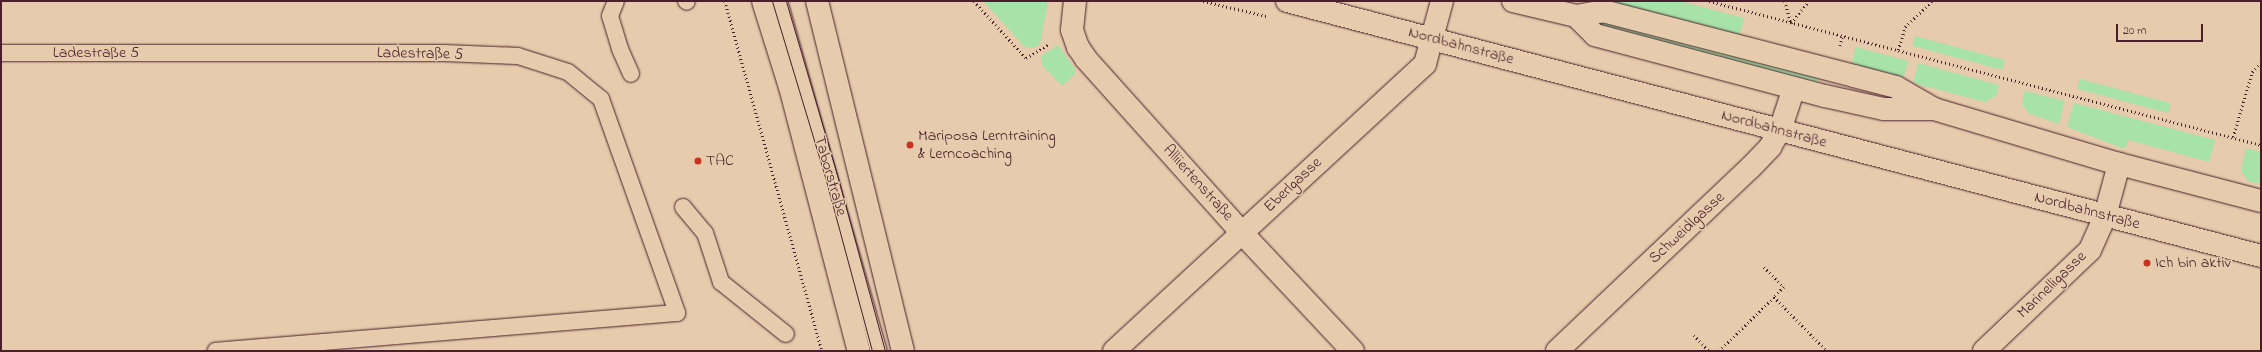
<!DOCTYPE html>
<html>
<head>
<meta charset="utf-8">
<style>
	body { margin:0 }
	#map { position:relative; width:2262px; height:352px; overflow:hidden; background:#e6cbad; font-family:"Indie Flower",sans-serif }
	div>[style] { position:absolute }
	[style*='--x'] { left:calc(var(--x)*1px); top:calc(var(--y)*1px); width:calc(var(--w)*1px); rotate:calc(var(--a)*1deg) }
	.green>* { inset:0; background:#a7e2a8; transform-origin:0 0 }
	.path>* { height:2.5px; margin-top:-1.25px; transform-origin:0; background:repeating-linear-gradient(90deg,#4a1f2b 0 1px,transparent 0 4px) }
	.roads { filter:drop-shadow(0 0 1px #4a1f2b) drop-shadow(0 0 1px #4a1f2b) }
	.service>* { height:16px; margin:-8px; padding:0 8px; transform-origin:8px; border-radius:8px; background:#e6cbad }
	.minor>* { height:22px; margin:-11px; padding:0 11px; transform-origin:11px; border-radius:11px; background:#e6cbad }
	.secondary>* { height:22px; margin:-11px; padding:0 11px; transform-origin:11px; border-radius:11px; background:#e6cbad }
	.tram>* { height:1px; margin:-0.5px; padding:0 0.5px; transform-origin:0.5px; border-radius:0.5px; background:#4a1f2b }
	.dots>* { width:11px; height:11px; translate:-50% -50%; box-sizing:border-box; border:2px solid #e6cbad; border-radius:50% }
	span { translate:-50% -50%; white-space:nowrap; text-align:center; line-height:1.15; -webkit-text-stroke:3px #e6cbad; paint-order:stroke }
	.street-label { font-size:16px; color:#4a1f2b }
	.poi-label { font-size:16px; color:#4a1f2b }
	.left { translate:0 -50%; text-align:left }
	.frame { position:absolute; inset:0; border:2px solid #4a1f2b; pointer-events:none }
	.scale { position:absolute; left:2116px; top:24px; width:87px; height:18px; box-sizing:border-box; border:2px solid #4a1f2b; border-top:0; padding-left:5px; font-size:12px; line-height:14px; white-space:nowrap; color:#4a1f2b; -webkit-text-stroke:3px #e6cbad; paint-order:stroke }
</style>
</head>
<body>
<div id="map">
	<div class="green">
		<div style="clip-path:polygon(983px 1px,1048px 1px,1040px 45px,1031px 48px,1024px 46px)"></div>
		<div style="clip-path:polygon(1599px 1px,1680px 1px,1744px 18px,1739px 37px)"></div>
		<div style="clip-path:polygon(1594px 19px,1819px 75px,1817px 85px,1596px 27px)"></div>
		<div style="left:1915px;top:36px;width:93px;height:10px;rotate:15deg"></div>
		<div style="clip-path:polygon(1058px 45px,1075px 69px,1075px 74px,1062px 86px,1042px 65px,1041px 56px)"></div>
		<div style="left:1856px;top:47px;width:54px;height:21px;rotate:15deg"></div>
		<div style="clip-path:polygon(1918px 63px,1999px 85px,1996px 96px,1985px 102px,1913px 83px)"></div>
		<div style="left:2080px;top:79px;width:94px;height:10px;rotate:15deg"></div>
		<div style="clip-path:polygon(2025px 91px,2065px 101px,2059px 124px,2028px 113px,2022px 103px)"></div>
		<div style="clip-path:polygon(2074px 103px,2215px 140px,2209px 162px,2129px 140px,2126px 147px,2122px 148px,2067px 127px)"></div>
		<div style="clip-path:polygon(2246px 148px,2261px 152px,2261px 184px,2248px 181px,2241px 171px)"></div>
	</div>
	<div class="path">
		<div style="--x:725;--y:1;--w:363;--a:74.5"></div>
		<div style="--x:974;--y:1;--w:77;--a:47.6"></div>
		<div style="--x:1026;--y:58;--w:27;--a:-31"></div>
		<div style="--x:1203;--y:1;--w:65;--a:13.4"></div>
		<div style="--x:1709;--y:1;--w:570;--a:14.62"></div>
		<div style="--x:1785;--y:1;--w:23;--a:75"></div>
		<div style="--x:1791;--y:23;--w:28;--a:-51"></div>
		<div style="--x:1840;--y:46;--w:10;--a:-79"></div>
		<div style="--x:1898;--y:50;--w:24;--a:-73"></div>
		<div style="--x:1905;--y:27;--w:37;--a:-44"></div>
		<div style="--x:2233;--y:137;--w:68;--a:-73.7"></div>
		<div style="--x:2252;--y:72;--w:13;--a:-45"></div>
		<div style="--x:1764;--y:267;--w:28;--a:45"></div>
		<div style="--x:1784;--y:287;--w:14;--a:135"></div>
		<div style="--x:1774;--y:297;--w:76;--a:45.5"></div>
		<div style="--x:1694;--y:335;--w:22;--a:47"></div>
		<div style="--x:1719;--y:351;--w:77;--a:-44.5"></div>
	</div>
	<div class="roads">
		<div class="service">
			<div style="--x:616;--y:1;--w:16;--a:112"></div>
			<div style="--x:610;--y:16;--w:34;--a:73"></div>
			<div style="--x:620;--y:49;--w:27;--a:66"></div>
			<div style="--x:686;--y:1;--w:1;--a:45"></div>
			<div style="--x:779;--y:1;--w:364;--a:74.1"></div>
			<div style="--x:1;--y:53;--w:443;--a:0"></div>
			<div style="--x:444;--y:53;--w:74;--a:2.3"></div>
			<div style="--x:518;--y:56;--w:52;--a:17.7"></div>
			<div style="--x:568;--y:72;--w:43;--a:39.3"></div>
			<div style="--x:601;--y:99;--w:227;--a:70.4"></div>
			<div style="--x:677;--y:313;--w:463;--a:175.3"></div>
			<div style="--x:683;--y:207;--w:34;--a:50"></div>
			<div style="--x:705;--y:233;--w:52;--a:71.9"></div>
			<div style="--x:721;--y:282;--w:83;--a:38.7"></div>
		</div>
		<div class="minor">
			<div style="--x:1075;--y:1;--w:29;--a:96"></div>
			<div style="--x:1072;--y:30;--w:18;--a:71"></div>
			<div style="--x:1078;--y:47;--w:14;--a:56"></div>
			<div style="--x:1086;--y:59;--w:234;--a:48.1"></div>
			<div style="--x:1242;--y:233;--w:162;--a:46.8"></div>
			<div style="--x:1287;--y:1;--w:1007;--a:14.67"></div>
			<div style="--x:1114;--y:351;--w:423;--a:-42.7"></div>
			<div style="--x:1425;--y:64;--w:65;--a:-74.9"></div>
			<div style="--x:1557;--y:351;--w:267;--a:-43.5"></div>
			<div style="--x:1751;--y:167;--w:28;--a:-46"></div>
			<div style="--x:1770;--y:147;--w:20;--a:-60"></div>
			<div style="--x:1780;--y:130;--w:44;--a:-71.6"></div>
			<div style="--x:1984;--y:351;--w:146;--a:-43.6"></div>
			<div style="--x:2090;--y:250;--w:37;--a:-66"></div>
			<div style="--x:2105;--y:216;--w:54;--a:-74.9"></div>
		</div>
		<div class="secondary">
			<div style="--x:763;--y:1;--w:90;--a:72.6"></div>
			<div style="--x:790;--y:87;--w:273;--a:75.4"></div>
			<div style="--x:817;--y:1;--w:360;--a:76.2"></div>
			<div style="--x:1513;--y:1;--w:65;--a:13.4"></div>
			<div style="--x:1576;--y:16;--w:27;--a:-10"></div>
			<div style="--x:1603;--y:11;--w:259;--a:14.5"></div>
			<div style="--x:1854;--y:76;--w:43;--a:14.7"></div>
			<div style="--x:1896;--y:87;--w:44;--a:30.1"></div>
			<div style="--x:1934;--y:109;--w:193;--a:16.6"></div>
			<div style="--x:2119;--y:164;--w:147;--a:14.6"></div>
			<div style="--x:1576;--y:16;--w:27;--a:45"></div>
			<div style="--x:1595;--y:35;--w:238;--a:14.9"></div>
			<div style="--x:1825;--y:96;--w:60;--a:12.4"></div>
			<div style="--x:1884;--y:109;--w:50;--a:0"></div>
		</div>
	</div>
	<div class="tram">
		<div style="--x:772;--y:1;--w:180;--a:73.2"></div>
		<div style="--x:824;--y:173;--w:184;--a:74.9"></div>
		<div style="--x:786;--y:1;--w:184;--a:73.6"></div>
		<div style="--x:838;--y:178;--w:179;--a:74.8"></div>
	</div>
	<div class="dots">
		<div style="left:910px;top:145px;background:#c8321e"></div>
		<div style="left:698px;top:161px;background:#c8321e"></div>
		<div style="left:2147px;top:263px;background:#c8321e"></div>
	</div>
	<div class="street-label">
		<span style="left:1461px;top:46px;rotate:15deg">Nordbahnstraße</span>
		<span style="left:96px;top:53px">Ladestraße 5</span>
		<span style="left:420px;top:54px;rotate:1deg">Ladestraße 5</span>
		<span style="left:1774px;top:129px;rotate:15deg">Nordbahnstraße</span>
		<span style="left:830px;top:176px;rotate:74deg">Taborstraße</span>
		<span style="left:1198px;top:183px;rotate:48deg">Alliiertenstraße</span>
		<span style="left:1293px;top:185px;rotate:-43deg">Eberlgasse</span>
		<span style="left:2087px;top:211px;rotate:15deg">Nordbahnstraße</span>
		<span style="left:1687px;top:228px;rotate:-43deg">Schweidlgasse</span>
		<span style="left:2052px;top:285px;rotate:-44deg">Marinelligasse</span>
	</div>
	<div class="poi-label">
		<span class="left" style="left:918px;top:145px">Mariposa Lerntraining<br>&amp; Lerncoaching</span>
		<span class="left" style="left:706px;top:161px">TAC</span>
		<span class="left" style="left:2155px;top:263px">Ich bin aktiv</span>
	</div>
	<div class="frame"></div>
	<div class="scale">20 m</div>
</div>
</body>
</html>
